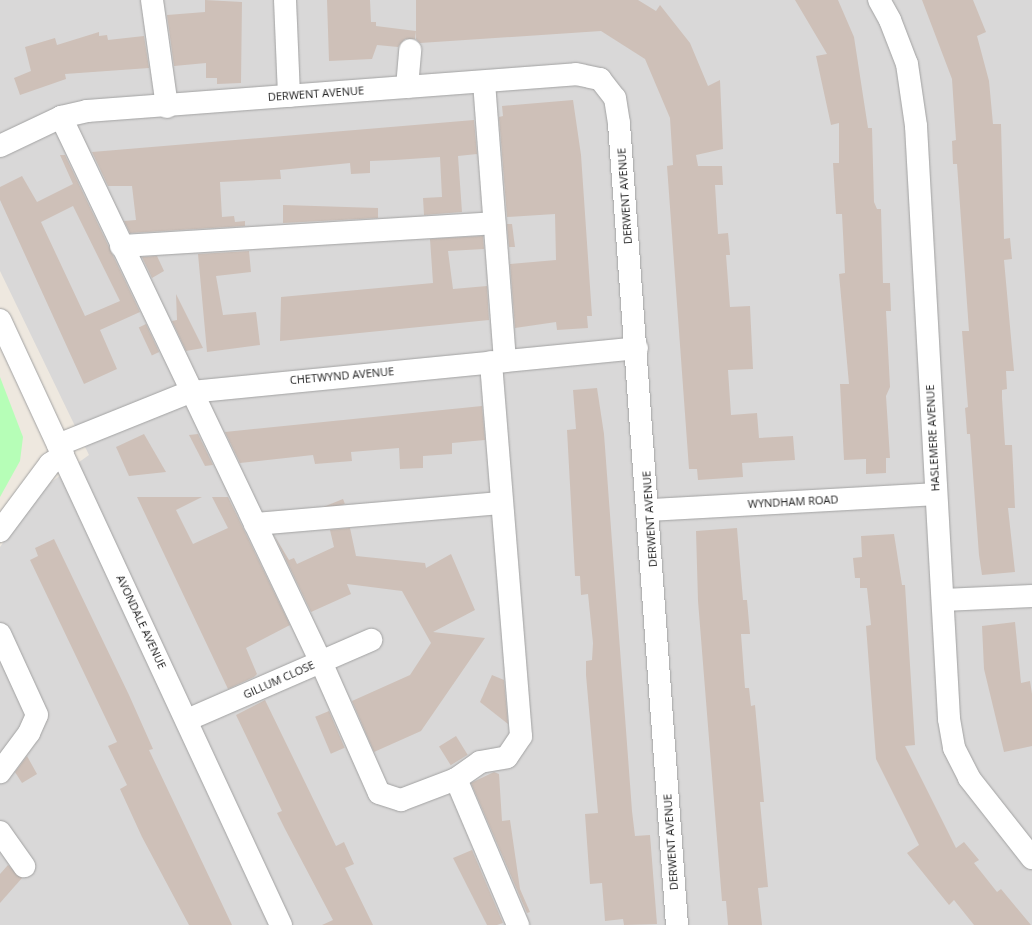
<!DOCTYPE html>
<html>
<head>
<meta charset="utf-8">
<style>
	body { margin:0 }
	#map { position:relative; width:1032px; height:925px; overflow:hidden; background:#eee8df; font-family:"Open Sans",sans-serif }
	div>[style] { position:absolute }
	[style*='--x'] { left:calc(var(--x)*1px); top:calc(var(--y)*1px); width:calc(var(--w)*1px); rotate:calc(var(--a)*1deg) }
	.residential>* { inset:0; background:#d9d8d8 }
	.park>* { inset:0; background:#b6feb7 }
	.building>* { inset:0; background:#cec0b8; transform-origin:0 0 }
	.roads { filter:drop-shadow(0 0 1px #a2a2a2) drop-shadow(0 0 1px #a2a2a2) }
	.minor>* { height:22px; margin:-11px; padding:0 11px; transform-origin:11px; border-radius:11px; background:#fff }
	span { translate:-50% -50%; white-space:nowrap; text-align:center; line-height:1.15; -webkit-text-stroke:4px #fff; paint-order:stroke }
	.street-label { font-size:11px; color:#1b1b1b }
</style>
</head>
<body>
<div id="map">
	<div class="residential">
		<div style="clip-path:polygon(0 0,1032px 0,1032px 925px,0 925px,0 547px,43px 488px,89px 455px,0 271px)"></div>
	</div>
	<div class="park">
		<div style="clip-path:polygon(0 377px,23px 437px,20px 461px,0 497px)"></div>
	</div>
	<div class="building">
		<div style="clip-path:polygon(205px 0,242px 2px,241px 83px,217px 84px,217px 78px,206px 78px,206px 63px,174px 66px,167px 15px,205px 12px)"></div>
		<div style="clip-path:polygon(327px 0,370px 0,371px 22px,376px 22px,376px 26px,416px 31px,415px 39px,405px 39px,398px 47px,377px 45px,372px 59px,329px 61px)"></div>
		<div style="clip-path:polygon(416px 0,638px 0,656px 11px,660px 5px,690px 43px,708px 86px,720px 80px,723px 149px,696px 155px,698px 166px,722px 166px,723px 185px,715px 185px,718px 234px,728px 233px,730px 255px,726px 255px,730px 307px,750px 306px,753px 369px,728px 370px,731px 415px,757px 413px,759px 438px,793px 436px,795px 460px,742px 463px,743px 477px,698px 480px,697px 469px,689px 469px,667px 166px,673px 165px,670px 118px,645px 59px,601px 31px,420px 43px,416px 39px)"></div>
		<div style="clip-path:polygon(795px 0,838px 0,854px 37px,868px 128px,872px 128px,874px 202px,877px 209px,881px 209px,883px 283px,890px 283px,891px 311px,886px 311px,890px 387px,886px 396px,890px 458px,886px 458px,886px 473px,866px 474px,866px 459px,844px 460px,840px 384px,849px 384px,839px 274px,845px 273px,842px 214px,836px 214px,833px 163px,839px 163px,839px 123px,831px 125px,816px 56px,827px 54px)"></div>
		<div style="clip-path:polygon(922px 0,973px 0,986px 32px,977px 36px,989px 81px,993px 124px,1001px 124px,1004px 239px,1010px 238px,1012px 259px,1004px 260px,1014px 371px,1006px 371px,1007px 389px,1002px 390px,1002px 398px,1005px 445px,1012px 445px,1015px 508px,1008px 508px,1015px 572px,982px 575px,979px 555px,970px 434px,967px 434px,966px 420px,965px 408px,968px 407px,962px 331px,969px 331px,957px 164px,953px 164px,952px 141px,956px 140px,952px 79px)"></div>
		<div style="clip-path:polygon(99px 32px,99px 36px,107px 35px,108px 40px,144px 36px,149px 68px,65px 74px,66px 79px,20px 95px,14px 78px,31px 71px,25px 47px,55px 38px,57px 45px)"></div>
		<div style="clip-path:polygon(573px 100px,581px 155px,592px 316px,587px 316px,588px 328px,557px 330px,556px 322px,515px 328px,510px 264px,556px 260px,555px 214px,507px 217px,499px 117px,503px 116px,502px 106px)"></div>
		<div style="clip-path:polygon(474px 120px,477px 154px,458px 156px,462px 212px,424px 215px,423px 198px,442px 197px,440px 157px,395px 160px,370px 161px,370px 173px,351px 174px,350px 163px,280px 170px,281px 179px,220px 182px,222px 217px,234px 216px,235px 222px,245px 221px,245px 226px,130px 233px,124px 221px,136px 220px,132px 186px,108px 186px,92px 152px)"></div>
		<div style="clip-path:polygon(evenodd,60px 155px,65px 155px,140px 312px,100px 330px,117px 369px,84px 384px,0 200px,0 187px,22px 176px,37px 202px,73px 184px,60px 155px,73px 206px,120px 301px,85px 316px,41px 222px,73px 206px)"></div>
		<div style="clip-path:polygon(283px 205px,378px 208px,378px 218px,283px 223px)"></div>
		<div style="clip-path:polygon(507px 224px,512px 224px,515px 247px,509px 247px)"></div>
		<div style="clip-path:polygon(483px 236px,484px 249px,448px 251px,453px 289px,487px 286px,489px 320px,280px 341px,281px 297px,433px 283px,430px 239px)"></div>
		<div style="clip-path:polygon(249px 251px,251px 272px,216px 276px,223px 315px,256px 312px,260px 345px,207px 352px,198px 254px)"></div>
		<div style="clip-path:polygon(157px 256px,164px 271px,152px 278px,142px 257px)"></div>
		<div style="clip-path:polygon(176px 294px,203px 348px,186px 351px,172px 321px,177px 320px)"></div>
		<div style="left:146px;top:324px;width:31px;height:8px;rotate:65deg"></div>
		<div style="clip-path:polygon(597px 388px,604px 434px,632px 811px,635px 836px,650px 835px,657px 924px,624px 925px,623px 919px,605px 921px,602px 883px,590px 884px,585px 814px,598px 813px,586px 675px,586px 661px,592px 660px,593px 643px,588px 594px,581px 595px,580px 576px,575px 576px,567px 430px,576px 429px,573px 390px)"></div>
		<div style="clip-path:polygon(482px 406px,485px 440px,452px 443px,452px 454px,423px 456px,423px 468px,400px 469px,399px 448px,351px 452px,352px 461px,315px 464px,313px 455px,240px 463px,225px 432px)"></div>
		<div style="clip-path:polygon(144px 434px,166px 472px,129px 476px,116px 447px)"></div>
		<div style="clip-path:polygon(198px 434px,213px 465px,205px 466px,189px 435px)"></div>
		<div style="clip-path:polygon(137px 497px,202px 497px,176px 510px,193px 544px,228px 528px,212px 497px,228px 497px,290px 625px,246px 648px,257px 674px,254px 677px,228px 689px)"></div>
		<div style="left:343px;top:499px;width:5px;height:20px;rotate:68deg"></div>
		<div style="clip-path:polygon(350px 528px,356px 556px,425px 563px,426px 568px,451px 554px,475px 610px,433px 632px,485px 638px,421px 731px,374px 752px,352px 701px,410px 675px,431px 643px,402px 591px,347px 584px,351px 594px,311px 612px,274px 535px,289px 560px,294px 558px,297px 564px,334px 547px,330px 530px)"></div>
		<div style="clip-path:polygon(737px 528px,743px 600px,747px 600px,750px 634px,741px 634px,745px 688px,749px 688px,751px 706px,755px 705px,764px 802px,760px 802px,768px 887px,758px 888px,762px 925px,728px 925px,726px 901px,722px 901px,698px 601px,696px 531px)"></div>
		<div style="clip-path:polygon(894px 534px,902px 585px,905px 585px,915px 745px,905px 746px,956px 848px,964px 842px,979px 860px,974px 863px,997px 892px,1001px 889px,1031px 925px,974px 925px,954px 900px,949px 905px,907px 853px,919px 845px,876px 759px,866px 626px,871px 625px,867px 588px,860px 588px,860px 578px,855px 578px,853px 558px,862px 557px,861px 536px)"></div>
		<div style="clip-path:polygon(54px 539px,129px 695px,153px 749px,149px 750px,232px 925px,189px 925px,142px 837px,120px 789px,127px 785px,108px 746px,117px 742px,30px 560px,38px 556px,35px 548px)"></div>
		<div style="clip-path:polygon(1015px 622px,1021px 683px,1030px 681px,1032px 694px,1032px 746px,1004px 752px,984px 669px,982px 626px)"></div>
		<div style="clip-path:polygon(492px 675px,504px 680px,508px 724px,480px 702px)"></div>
		<div style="clip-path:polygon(265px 700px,336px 846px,344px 842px,354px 864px,345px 868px,373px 925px,322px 925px,333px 920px,285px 829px,277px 813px,282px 811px,236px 715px)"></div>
		<div style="left:329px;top:711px;width:40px;height:15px;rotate:67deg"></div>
		<div style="left:456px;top:736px;width:22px;height:20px;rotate:58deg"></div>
		<div style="clip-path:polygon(27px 756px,37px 774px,22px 783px,15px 772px)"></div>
		<div style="clip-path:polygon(494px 772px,499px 774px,502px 821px,510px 820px,520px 889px,530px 912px,527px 913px,471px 783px)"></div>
		<div style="clip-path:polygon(472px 850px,503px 923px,497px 925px,487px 925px,453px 858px)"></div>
		<div style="clip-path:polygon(8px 865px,22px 878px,0 903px,0 874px)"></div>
	</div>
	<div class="roads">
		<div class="minor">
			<div style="--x:152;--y:0;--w:108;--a:82"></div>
			<div style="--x:285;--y:0;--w:96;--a:87.6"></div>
			<div style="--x:879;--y:0;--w:23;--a:61"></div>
			<div style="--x:890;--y:20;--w:47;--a:68.9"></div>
			<div style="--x:907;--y:64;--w:63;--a:81.7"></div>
			<div style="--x:916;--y:126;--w:594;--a:86.81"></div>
			<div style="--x:949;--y:719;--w:29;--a:80"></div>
			<div style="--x:954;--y:748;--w:34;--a:63"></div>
			<div style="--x:969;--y:778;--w:102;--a:51.8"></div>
			<div style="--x:484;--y:82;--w:280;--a:85.7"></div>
			<div style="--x:407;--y:87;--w:37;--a:-85"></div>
			<div style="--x:61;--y:117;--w:604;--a:64.5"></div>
			<div style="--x:321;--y:662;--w:143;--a:66.1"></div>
			<div style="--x:379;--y:793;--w:23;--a:18"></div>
			<div style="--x:401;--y:800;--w:59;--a:-20.9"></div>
			<div style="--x:456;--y:779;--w:29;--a:-35"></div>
			<div style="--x:480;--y:762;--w:27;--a:-10"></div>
			<div style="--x:507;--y:757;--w:25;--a:-56"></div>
			<div style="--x:521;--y:736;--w:375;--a:-94.6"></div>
			<div style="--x:0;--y:146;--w:68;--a:-25.4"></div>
			<div style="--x:61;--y:117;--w:27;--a:-13"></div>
			<div style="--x:87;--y:111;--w:490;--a:-4.3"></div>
			<div style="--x:576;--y:74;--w:25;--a:12"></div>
			<div style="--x:600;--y:79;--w:24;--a:52"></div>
			<div style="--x:615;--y:98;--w:26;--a:81"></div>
			<div style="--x:619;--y:124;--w:803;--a:85.86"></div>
			<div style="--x:121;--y:246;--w:374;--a:-3.5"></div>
			<div style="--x:0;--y:320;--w:667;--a:65.09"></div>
			<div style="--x:58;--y:445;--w:142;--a:-21.9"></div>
			<div style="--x:190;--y:392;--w:449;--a:-5.6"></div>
			<div style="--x:650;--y:510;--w:286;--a:-3.2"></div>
			<div style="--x:255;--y:524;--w:247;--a:-4.9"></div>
			<div style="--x:0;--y:531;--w:84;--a:-53.3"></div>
			<div style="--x:50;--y:464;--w:16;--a:-35"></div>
			<div style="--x:943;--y:600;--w:89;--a:-2.6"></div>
			<div style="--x:0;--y:634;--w:89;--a:65.4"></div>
			<div style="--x:37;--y:715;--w:20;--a:114"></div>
			<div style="--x:29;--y:733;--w:49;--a:126.6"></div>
			<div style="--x:187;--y:720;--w:201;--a:-23.5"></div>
			<div style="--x:456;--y:779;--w:159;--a:67"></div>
			<div style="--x:0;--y:832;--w:42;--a:54.8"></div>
		</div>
	</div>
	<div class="street-label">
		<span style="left:316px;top:94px;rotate:-4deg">DERWENT AVENUE</span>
		<span style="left:625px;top:196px;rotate:-94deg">DERWENT AVENUE</span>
		<span style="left:342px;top:376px;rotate:-5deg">CHETWYND AVENUE</span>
		<span style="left:933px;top:438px;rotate:-93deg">HASLEMERE AVENUE</span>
		<span style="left:793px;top:502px;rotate:-3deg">WYNDHAM ROAD</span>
		<span style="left:650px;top:519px;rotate:-94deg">DERWENT AVENUE</span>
		<span style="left:141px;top:622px;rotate:65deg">AVONDALE AVENUE</span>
		<span style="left:279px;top:680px;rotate:-24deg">GILLUM CLOSE</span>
		<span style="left:671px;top:842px;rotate:-94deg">DERWENT AVENUE</span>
	</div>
</div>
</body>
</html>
